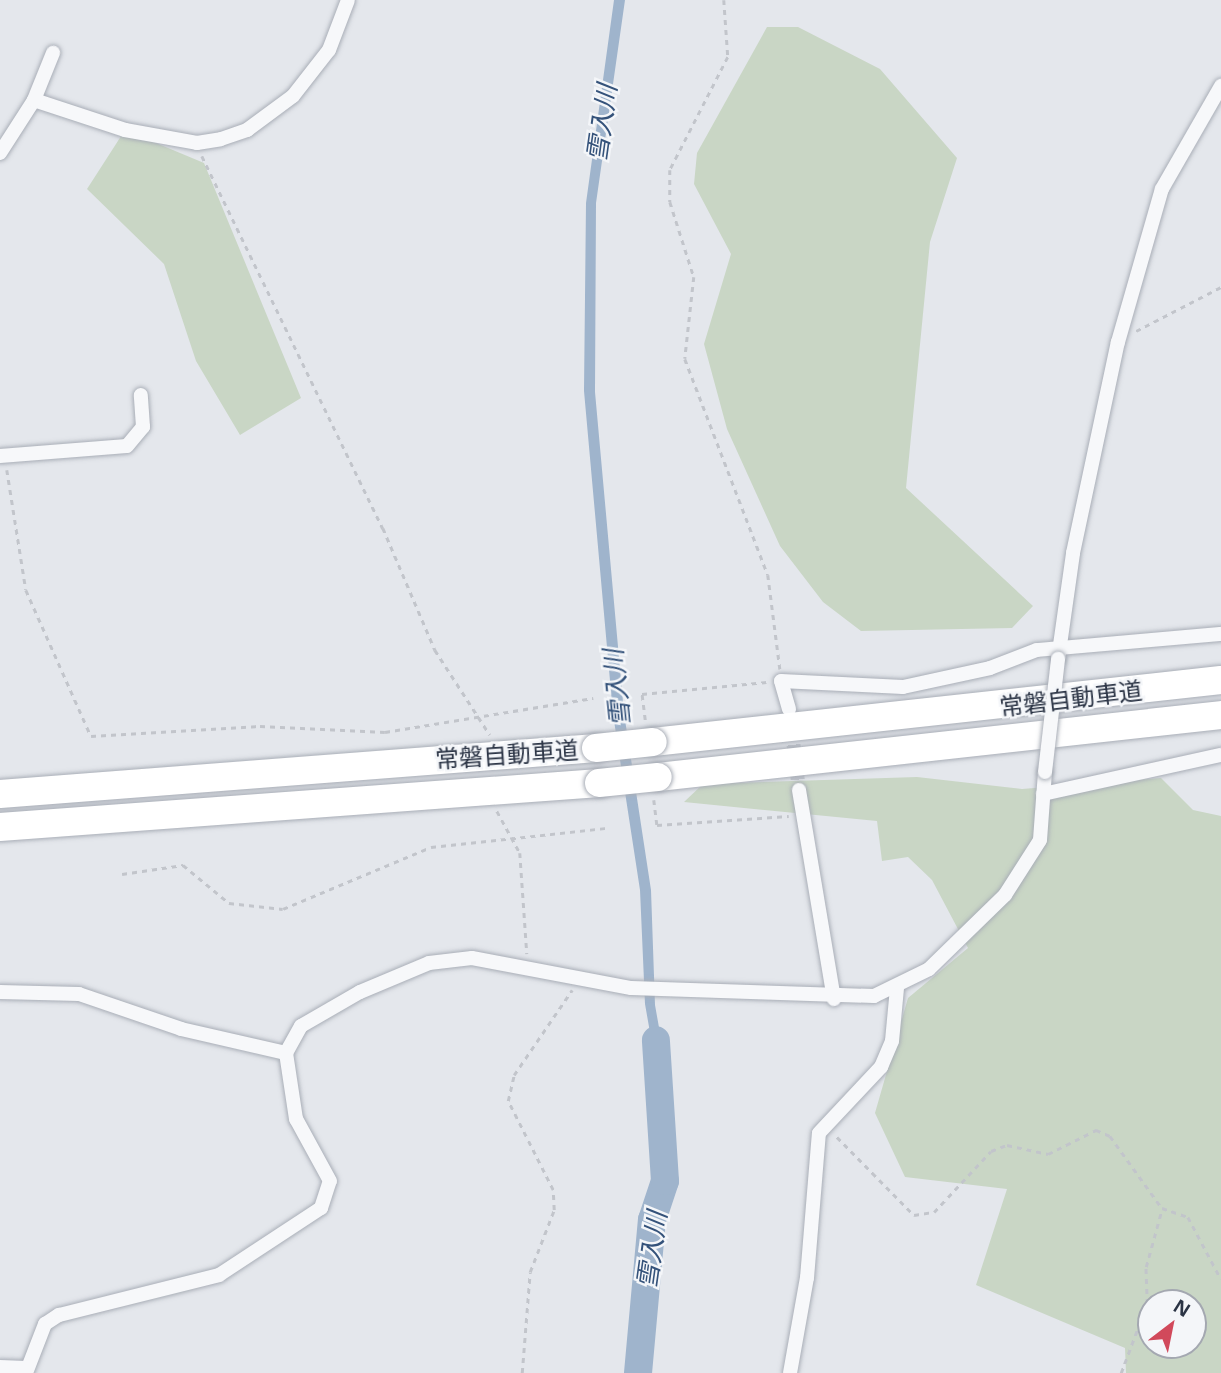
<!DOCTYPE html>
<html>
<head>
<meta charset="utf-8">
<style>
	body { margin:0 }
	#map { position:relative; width:1221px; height:1373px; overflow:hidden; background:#e4e7ec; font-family:"Noto Sans","Noto Sans JP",sans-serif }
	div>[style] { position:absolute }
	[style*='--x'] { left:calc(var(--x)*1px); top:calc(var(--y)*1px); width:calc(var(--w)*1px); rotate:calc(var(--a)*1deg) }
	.green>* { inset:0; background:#c9d6c5 }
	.water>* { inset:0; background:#9fb4cc }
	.river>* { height:28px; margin:-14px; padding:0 14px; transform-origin:14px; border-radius:14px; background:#9fb4cc }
	.minor-tunnel>* { height:14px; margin-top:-7px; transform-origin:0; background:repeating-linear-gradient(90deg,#bfc3cb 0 14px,transparent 0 21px) }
	.path>* { height:2.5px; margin-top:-1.25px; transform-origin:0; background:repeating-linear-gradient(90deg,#c2c5cb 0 5px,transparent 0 10px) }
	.roads { filter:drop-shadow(0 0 2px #a9aeb7) drop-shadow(0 0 2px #a9aeb7) }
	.minor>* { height:14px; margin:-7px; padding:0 7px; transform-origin:7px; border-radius:7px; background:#f7f8fa }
	.motorway>* { height:28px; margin:-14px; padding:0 14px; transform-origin:14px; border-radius:14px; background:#fff }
	.bridges { filter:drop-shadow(0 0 2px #a9aeb7) drop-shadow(0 0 2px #a9aeb7) }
	.minor-bridge>* { height:14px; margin:-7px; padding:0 7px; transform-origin:7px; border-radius:7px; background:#f7f8fa }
	.motorway-bridge>* { height:28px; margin:-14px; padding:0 14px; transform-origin:14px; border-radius:14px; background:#fff }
	span { translate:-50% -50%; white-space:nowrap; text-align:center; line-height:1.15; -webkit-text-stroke:5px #f4f6f9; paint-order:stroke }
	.street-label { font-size:24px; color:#2b3445 }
	.water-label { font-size:26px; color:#34527a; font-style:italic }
	.north { position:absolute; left:1137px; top:1289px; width:70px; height:70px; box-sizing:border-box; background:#f4f6f9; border:2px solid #a4a8b1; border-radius:50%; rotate:32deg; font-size:19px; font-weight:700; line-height:28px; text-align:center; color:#2b3445 }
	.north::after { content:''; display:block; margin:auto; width:24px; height:32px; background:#d1495b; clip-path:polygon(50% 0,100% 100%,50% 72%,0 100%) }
</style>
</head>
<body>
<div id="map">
	<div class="green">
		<div style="clip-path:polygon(767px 27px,798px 27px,880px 69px,957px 158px,930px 242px,906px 488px,1033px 606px,1012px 628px,861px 631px,823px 602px,780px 546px,727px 429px,704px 344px,731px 254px,694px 184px,697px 153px)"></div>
		<div style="clip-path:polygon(125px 130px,204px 163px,301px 398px,240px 435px,196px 361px,164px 264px,87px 189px)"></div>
		<div style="clip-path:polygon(evenodd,917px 777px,1022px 789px,1161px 778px,1193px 810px,1221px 816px,1221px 1373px,1126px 1373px,1125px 1348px,976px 1285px,1007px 1189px,905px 1177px,875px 1113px,908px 998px,968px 948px,932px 880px,908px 857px,882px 861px,877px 821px,684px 802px,703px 784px,917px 777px,1151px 1303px,1193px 1303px,1193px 1345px,1151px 1345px,1151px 1303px)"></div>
	</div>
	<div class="water">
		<div style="clip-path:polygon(614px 0,625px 0,596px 203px,595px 392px,624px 713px,651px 890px,655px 1005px,668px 1078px,658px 1078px,645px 1004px,640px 890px,613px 714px,584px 391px,586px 203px)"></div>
	</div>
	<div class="river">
		<div style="--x:638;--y:1373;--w:154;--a:-84.8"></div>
		<div style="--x:652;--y:1220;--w:41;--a:-71.6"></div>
		<div style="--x:665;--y:1181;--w:141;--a:-93.7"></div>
	</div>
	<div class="minor-tunnel">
		<div style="--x:791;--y:724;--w:66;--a:83.1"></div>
	</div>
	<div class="path">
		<div style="--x:724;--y:0;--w:57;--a:86"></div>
		<div style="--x:728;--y:57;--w:127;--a:117.2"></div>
		<div style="--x:670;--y:170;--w:32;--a:90"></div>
		<div style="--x:670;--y:202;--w:79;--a:72.3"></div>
		<div style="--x:694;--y:277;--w:82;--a:96.3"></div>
		<div style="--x:685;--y:359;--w:231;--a:69"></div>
		<div style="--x:768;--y:575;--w:95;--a:82.7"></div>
		<div style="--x:202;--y:156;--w:414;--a:64.1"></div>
		<div style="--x:383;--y:528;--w:133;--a:66.9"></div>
		<div style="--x:435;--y:650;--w:101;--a:57.1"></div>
		<div style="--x:1136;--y:331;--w:96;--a:-27.4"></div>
		<div style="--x:7;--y:470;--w:121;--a:81"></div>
		<div style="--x:26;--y:590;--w:160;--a:66"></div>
		<div style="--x:91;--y:736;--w:169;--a:-3.4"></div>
		<div style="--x:260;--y:726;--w:125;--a:2.7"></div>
		<div style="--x:385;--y:732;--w:211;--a:-9.3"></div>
		<div style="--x:645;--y:720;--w:26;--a:-97"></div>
		<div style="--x:642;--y:694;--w:125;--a:-5.5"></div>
		<div style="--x:654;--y:800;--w:25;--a:83"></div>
		<div style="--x:657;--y:825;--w:132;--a:-3.9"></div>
		<div style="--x:497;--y:811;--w:48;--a:61.3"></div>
		<div style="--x:520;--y:853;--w:101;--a:86"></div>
		<div style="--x:122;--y:874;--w:62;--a:-8.4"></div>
		<div style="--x:183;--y:865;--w:60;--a:39.6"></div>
		<div style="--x:229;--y:903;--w:54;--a:6.3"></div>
		<div style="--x:283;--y:909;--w:160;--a:-22.7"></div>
		<div style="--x:431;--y:847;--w:177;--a:-6.2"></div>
		<div style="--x:837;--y:1137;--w:110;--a:45.4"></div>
		<div style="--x:914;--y:1215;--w:20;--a:-9"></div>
		<div style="--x:934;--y:1212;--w:83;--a:-46.9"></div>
		<div style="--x:991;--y:1151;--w:17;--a:-21"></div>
		<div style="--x:1007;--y:1145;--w:42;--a:12.4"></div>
		<div style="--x:1048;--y:1154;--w:54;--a:-26.6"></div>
		<div style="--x:1096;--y:1130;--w:15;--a:23"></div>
		<div style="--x:1110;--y:1136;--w:89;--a:54.2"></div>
		<div style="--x:1162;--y:1208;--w:28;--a:19"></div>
		<div style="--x:1188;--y:1217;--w:70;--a:62"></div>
		<div style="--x:522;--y:1373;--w:101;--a:-85.5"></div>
		<div style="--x:530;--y:1272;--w:66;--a:-68.8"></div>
		<div style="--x:554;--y:1210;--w:20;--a:-93"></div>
		<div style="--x:553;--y:1190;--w:100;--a:-116.8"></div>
		<div style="--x:508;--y:1101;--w:27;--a:-77"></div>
		<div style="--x:514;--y:1075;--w:103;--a:-55.7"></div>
		<div style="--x:1121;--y:1373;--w:74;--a:-69.4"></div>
		<div style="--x:1147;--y:1304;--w:37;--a:-92"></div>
		<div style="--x:1146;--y:1267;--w:60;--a:-74.6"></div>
	</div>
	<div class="roads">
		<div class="minor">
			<div style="--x:34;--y:100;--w:96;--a:18.2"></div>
			<div style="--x:125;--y:130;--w:73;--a:10.2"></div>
			<div style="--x:197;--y:143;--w:24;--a:-9"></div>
			<div style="--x:221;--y:139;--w:28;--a:-19"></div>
			<div style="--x:247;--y:130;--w:57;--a:-36.5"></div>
			<div style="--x:293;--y:96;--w:58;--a:-52"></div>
			<div style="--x:329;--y:50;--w:53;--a:-69.2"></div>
			<div style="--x:0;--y:153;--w:63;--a:-57.3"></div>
			<div style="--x:34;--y:100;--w:51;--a:-68"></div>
			<div style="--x:0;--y:456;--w:127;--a:-4.5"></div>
			<div style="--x:127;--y:446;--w:25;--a:-50"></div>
			<div style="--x:143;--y:427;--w:32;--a:-94"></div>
			<div style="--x:1058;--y:659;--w:107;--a:-81.9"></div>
			<div style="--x:1073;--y:553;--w:216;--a:-78"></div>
			<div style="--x:1118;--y:342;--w:159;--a:-74"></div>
			<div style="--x:1162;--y:189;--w:119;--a:-60.2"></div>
			<div style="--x:789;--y:709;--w:29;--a:-106"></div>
			<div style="--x:781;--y:681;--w:122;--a:2.8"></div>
			<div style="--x:903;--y:687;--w:89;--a:-12.3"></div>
			<div style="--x:990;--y:668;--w:50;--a:-21"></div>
			<div style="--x:1037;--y:650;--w:185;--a:-5"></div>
			<div style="--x:799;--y:790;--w:212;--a:80.5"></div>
			<div style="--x:1043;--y:794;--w:182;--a:-12.4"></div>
			<div style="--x:0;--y:992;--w:79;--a:1.5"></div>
			<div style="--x:79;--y:994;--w:108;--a:18.9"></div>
			<div style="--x:181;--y:1029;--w:108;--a:12.9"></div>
			<div style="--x:0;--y:1367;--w:26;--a:2"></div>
			<div style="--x:26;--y:1373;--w:53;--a:-68.8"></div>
			<div style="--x:45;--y:1324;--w:17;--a:-33"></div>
			<div style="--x:59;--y:1315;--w:165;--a:-14"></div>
			<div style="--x:219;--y:1275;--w:122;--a:-33.3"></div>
			<div style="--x:321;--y:1208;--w:28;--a:-72"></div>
			<div style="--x:330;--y:1181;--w:71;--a:-118.7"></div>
			<div style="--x:296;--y:1119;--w:67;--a:-98.6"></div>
			<div style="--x:286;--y:1053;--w:31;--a:-61"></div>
			<div style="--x:301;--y:1026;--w:68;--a:-30"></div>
			<div style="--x:360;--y:992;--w:75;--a:-22.8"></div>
			<div style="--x:429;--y:963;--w:43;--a:-6.6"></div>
			<div style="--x:472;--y:958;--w:162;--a:10.7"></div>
			<div style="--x:631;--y:988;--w:243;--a:1.9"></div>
			<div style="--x:874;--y:996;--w:61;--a:-26.1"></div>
			<div style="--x:929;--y:969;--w:106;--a:-44.2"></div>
			<div style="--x:1005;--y:895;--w:65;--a:-57.5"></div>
			<div style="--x:1040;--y:840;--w:68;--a:-85.8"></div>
			<div style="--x:790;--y:1373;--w:97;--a:-79.9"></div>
			<div style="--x:807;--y:1278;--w:145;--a:-85.3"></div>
			<div style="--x:819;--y:1133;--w:91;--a:-46.8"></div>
			<div style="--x:881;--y:1067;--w:28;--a:-67"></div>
			<div style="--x:892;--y:1041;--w:53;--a:-84.6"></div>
		</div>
		<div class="motorway">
			<div style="--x:653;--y:742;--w:571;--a:-6.23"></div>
			<div style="--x:658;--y:777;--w:566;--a:-6.28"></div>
			<div style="--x:0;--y:794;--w:598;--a:-4.41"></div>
			<div style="--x:0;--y:827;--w:601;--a:-4.2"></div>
		</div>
	</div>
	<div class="bridges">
		<div class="minor-bridge">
			<div style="--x:1045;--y:772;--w:114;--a:-83.4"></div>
		</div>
		<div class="motorway-bridge">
			<div style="--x:596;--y:748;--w:57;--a:-6"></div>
			<div style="--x:599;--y:783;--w:59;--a:-5.8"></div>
		</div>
	</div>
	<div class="street-label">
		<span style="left:1071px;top:698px;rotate:-7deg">常磐自動車道</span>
		<span style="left:507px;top:754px;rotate:-4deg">常磐自動車道</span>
	</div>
	<div class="water-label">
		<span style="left:602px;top:123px;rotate:-82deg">雪入川</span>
		<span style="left:617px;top:688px;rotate:-96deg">雪入川</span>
		<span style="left:652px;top:1250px;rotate:-82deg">雪入川</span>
	</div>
	<div class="north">N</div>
</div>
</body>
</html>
